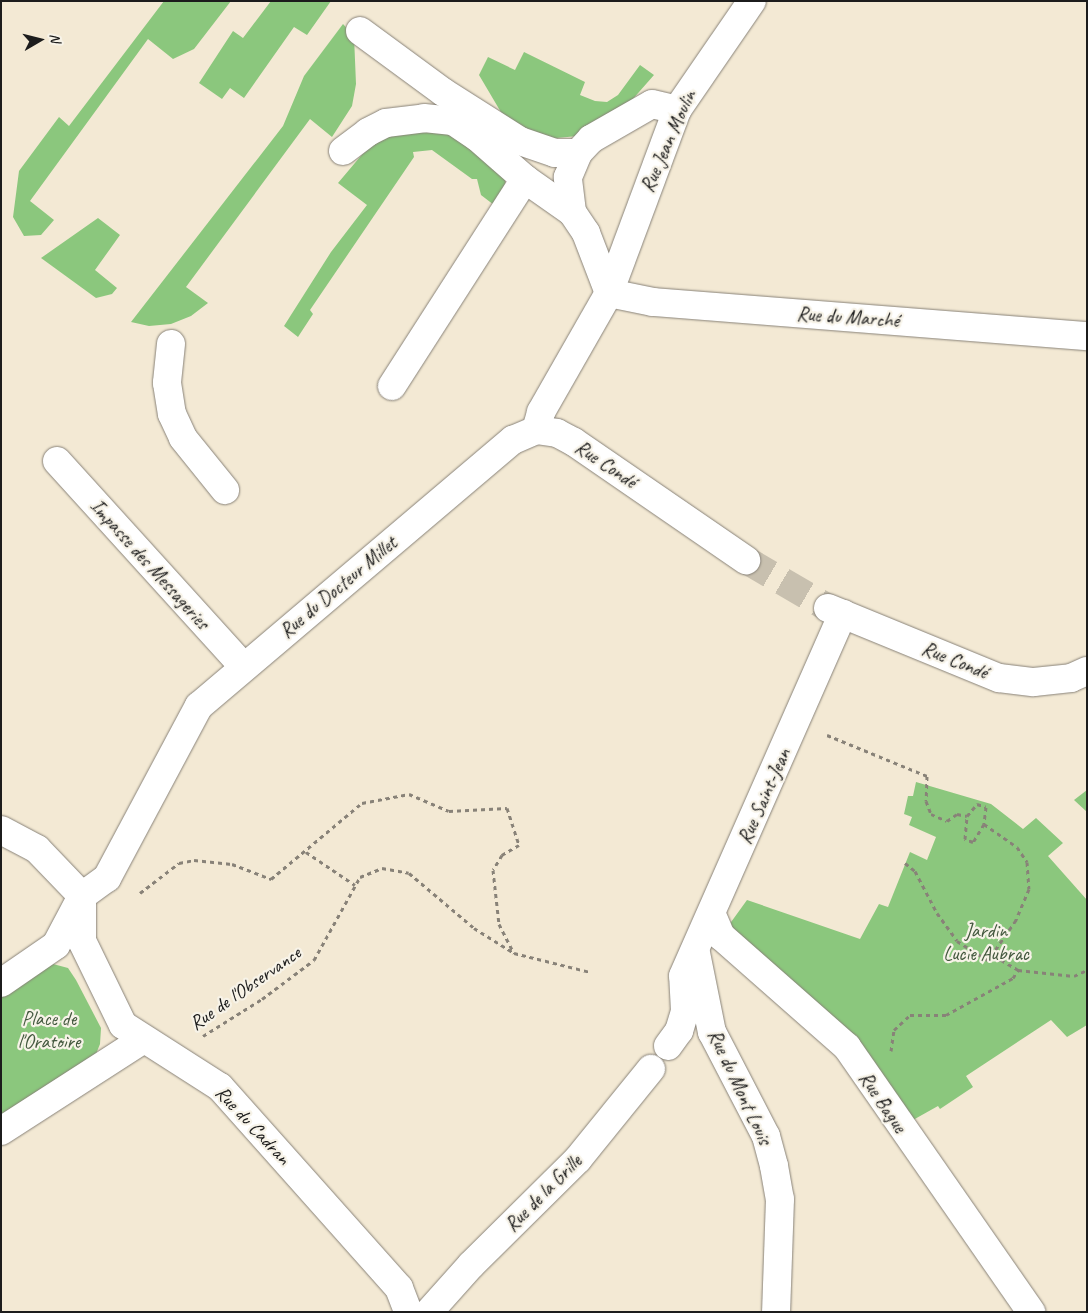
<!DOCTYPE html>
<html>
<head>
<meta charset="utf-8">
<style>
	body { margin:0 }
	#map { position:relative; width:1088px; height:1313px; overflow:hidden; background:#f3e9d4; font-family:Caveat,sans-serif }
	div>[style] { position:absolute }
	[style*='--x'] { left:calc(var(--x)*1px); top:calc(var(--y)*1px); width:calc(var(--w)*1px); rotate:calc(var(--a)*1deg) }
	.green>* { inset:0; background:#8bc77d }
	.minor-tunnel>* { height:28px; margin-top:-14px; transform-origin:0; background:repeating-linear-gradient(90deg,#c8c0af 0 28px,transparent 0 42px) }
	.path>* { height:3px; margin-top:-1.5px; transform-origin:0; background:repeating-linear-gradient(90deg,#888278 0 4px,transparent 0 8px) }
	.roads { filter:drop-shadow(0 0 1px #888278) drop-shadow(0 0 1px #888278) }
	.minor>* { height:28px; margin:-14px; padding:0 14px; transform-origin:14px; border-radius:14px; background:#fff }
	span { translate:-50% -50%; white-space:nowrap; text-align:center; line-height:1.15; -webkit-text-stroke:4.5px #f7f3e8; paint-order:stroke }
	.street-label { font-size:20px; color:#1c1c1c }
	.park-label { font-size:20px; color:#43583e }
	.frame { position:absolute; inset:0; border:2px solid #1c1c1c; pointer-events:none }
	.north { position:absolute; left:15px; top:15px; width:50px; height:50px; -webkit-text-stroke:4px #f7f3e8; paint-order:stroke; rotate:82deg; font-size:14px; font-weight:700; line-height:20px; text-align:center; color:#1c1c1c }
	.north::after { content:''; display:block; margin:auto; width:18px; height:22px; background:#1c1c1c; clip-path:polygon(50% 0,100% 100%,50% 72%,0 100%) }
</style>
</head>
<body>
<div id="map">
	<div class="green">
		<div style="clip-path:polygon(164px 1px,231px 1px,194px 49px,173px 59px,148px 39px,30px 201px,54px 220px,41px 235px,24px 236px,13px 217px,19px 171px,59px 117px,69px 126px)"></div>
		<div style="clip-path:polygon(271px 1px,331px 1px,307px 35px,294px 27px,244px 98px,230px 88px,222px 99px,199px 83px,233px 31px,243px 38px)"></div>
		<div style="clip-path:polygon(343px 24px,354px 36px,356px 84px,352px 106px,332px 137px,310px 119px,186px 287px,208px 303px,191px 316px,171px 324px,149px 326px,131px 322px,283px 126px,304px 76px)"></div>
		<div style="clip-path:polygon(524px 52px,585px 82px,580px 95px,595px 101px,607px 102px,618px 95px,640px 65px,654px 75px,632px 100px,578px 136px,546px 139px,505px 119px,479px 75px,488px 57px,515px 70px)"></div>
		<div style="clip-path:polygon(439px 128px,505px 172px,505px 185px,494px 205px,481px 195px,477px 179px,472px 179px,432px 150px,413px 152px,414px 157px,310px 310px,313px 314px,298px 337px,284px 326px,331px 252px,367px 205px,338px 183px,376px 138px)"></div>
		<div style="clip-path:polygon(98px 218px,120px 235px,95px 270px,117px 288px,112px 294px,96px 298px,41px 258px)"></div>
		<div style="clip-path:polygon(916px 782px,991px 804px,1023px 829px,1036px 818px,1063px 843px,1048px 856px,1087px 900px,1087px 1025px,1067px 1037px,1051px 1020px,966px 1076px,973px 1087px,940px 1109px,938px 1106px,913px 1120px,721px 936px,747px 900px,860px 939px,879px 904px,888px 907px,910px 852px,927px 860px,936px 837px,909px 825px,912px 817px,904px 814px,908px 796px,913px 796px)"></div>
		<div style="clip-path:polygon(1087px 790px,1087px 812px,1074px 800px)"></div>
		<div style="clip-path:polygon(53px 964px,68px 968px,76px 980px,101px 1028px,100px 1044px,96px 1054px,1px 1119px,1px 996px,37px 970px)"></div>
	</div>
	<div class="minor-tunnel">
		<div style="--x:746;--y:560;--w:95;--a:30.3"></div>
	</div>
	<div class="path">
		<div style="--x:827;--y:735;--w:108;--a:22.3"></div>
		<div style="--x:927;--y:776;--w:25;--a:92"></div>
		<div style="--x:926;--y:801;--w:14;--a:69"></div>
		<div style="--x:931;--y:814;--w:17;--a:24"></div>
		<div style="--x:947;--y:821;--w:12;--a:-35"></div>
		<div style="--x:957;--y:814;--w:10;--a:11"></div>
		<div style="--x:977;--y:804;--w:9;--a:18"></div>
		<div style="--x:986;--y:807;--w:17;--a:97"></div>
		<div style="--x:984;--y:824;--w:21;--a:121"></div>
		<div style="--x:973;--y:842;--w:9;--a:-159"></div>
		<div style="--x:965;--y:839;--w:23;--a:-85"></div>
		<div style="--x:967;--y:816;--w:16;--a:-50"></div>
		<div style="--x:984;--y:824;--w:40;--a:34.9"></div>
		<div style="--x:1017;--y:847;--w:18;--a:56"></div>
		<div style="--x:1027;--y:862;--w:27;--a:86"></div>
		<div style="--x:1029;--y:889;--w:34;--a:113"></div>
		<div style="--x:1016;--y:920;--w:47;--a:124.7"></div>
		<div style="--x:306;--y:852;--w:59;--a:34"></div>
		<div style="--x:905;--y:863;--w:13;--a:39"></div>
		<div style="--x:915;--y:871;--w:47;--a:62.4"></div>
		<div style="--x:937;--y:913;--w:34;--a:54"></div>
		<div style="--x:957;--y:941;--w:36;--a:32"></div>
		<div style="--x:988;--y:960;--w:13;--a:0"></div>
		<div style="--x:1001;--y:960;--w:20;--a:30"></div>
		<div style="--x:1018;--y:970;--w:56;--a:6.1"></div>
		<div style="--x:1074;--y:976;--w:14;--a:-25"></div>
		<div style="--x:140;--y:893;--w:49;--a:-37.6"></div>
		<div style="--x:179;--y:863;--w:15;--a:-11"></div>
		<div style="--x:194;--y:860;--w:38;--a:6"></div>
		<div style="--x:232;--y:864;--w:42;--a:21"></div>
		<div style="--x:271;--y:879;--w:119;--a:-39.9"></div>
		<div style="--x:362;--y:803;--w:48;--a:-10.8"></div>
		<div style="--x:409;--y:794;--w:43;--a:23"></div>
		<div style="--x:449;--y:811;--w:58;--a:-3"></div>
		<div style="--x:507;--y:808;--w:39;--a:72"></div>
		<div style="--x:519;--y:845;--w:20;--a:150"></div>
		<div style="--x:502;--y:855;--w:17;--a:121"></div>
		<div style="--x:493;--y:870;--w:54;--a:83.7"></div>
		<div style="--x:499;--y:924;--w:33;--a:63"></div>
		<div style="--x:203;--y:1036;--w:70;--a:-32.1"></div>
		<div style="--x:262;--y:999;--w:65;--a:-36.9"></div>
		<div style="--x:314;--y:960;--w:95;--a:-61"></div>
		<div style="--x:360;--y:877;--w:24;--a:-22"></div>
		<div style="--x:382;--y:868;--w:27;--a:10"></div>
		<div style="--x:409;--y:873;--w:85;--a:40.2"></div>
		<div style="--x:474;--y:928;--w:47;--a:32"></div>
		<div style="--x:514;--y:953;--w:78;--a:14"></div>
		<div style="--x:891;--y:1051;--w:21;--a:-82"></div>
		<div style="--x:894;--y:1030;--w:22;--a:-43"></div>
		<div style="--x:910;--y:1015;--w:36;--a:0"></div>
		<div style="--x:946;--y:1015;--w:77;--a:-28.9"></div>
		<div style="--x:1013;--y:978;--w:9;--a:-58"></div>
	</div>
	<div class="roads">
		<div class="minor">
			<div style="--x:360;--y:31;--w:103;--a:36.3"></div>
			<div style="--x:443;--y:92;--w:91;--a:32.5"></div>
			<div style="--x:520;--y:141;--w:37;--a:19"></div>
			<div style="--x:555;--y:153;--w:23;--a:0"></div>
			<div style="--x:578;--y:153;--w:19;--a:-47"></div>
			<div style="--x:591;--y:139;--w:70;--a:-29.8"></div>
			<div style="--x:652;--y:104;--w:26;--a:13"></div>
			<div style="--x:343;--y:151;--w:31;--a:-37"></div>
			<div style="--x:368;--y:132;--w:20;--a:-27"></div>
			<div style="--x:386;--y:123;--w:38;--a:-7"></div>
			<div style="--x:424;--y:118;--w:29;--a:6"></div>
			<div style="--x:453;--y:121;--w:29;--a:34"></div>
			<div style="--x:477;--y:137;--w:64;--a:41.2"></div>
			<div style="--x:525;--y:179;--w:57;--a:35.1"></div>
			<div style="--x:572;--y:212;--w:25;--a:56"></div>
			<div style="--x:586;--y:233;--w:64;--a:69"></div>
			<div style="--x:572;--y:212;--w:35;--a:-97"></div>
			<div style="--x:568;--y:177;--w:26;--a:-67"></div>
			<div style="--x:609;--y:293;--w:45;--a:11.6"></div>
			<div style="--x:653;--y:302;--w:435;--a:4.5"></div>
			<div style="--x:171;--y:344;--w:39;--a:96"></div>
			<div style="--x:167;--y:383;--w:31;--a:81"></div>
			<div style="--x:172;--y:414;--w:26;--a:65"></div>
			<div style="--x:183;--y:438;--w:67;--a:51.1"></div>
			<div style="--x:392;--y:386;--w:246;--a:-57.3"></div>
			<div style="--x:536;--y:430;--w:21;--a:8"></div>
			<div style="--x:557;--y:433;--w:19;--a:28"></div>
			<div style="--x:574;--y:442;--w:209;--a:34.5"></div>
			<div style="--x:57;--y:461;--w:277;--a:47.8"></div>
			<div style="--x:828;--y:608;--w:185;--a:22.3"></div>
			<div style="--x:999;--y:678;--w:35;--a:7"></div>
			<div style="--x:1034;--y:682;--w:37;--a:-6"></div>
			<div style="--x:1071;--y:678;--w:17;--a:-24"></div>
			<div style="--x:1;--y:830;--w:41;--a:27.8"></div>
			<div style="--x:37;--y:849;--w:65;--a:46.2"></div>
			<div style="--x:82;--y:900;--w:41;--a:90"></div>
			<div style="--x:82;--y:941;--w:93;--a:64"></div>
			<div style="--x:123;--y:1025;--w:115;--a:32.6"></div>
			<div style="--x:220;--y:1087;--w:269;--a:48.3"></div>
			<div style="--x:399;--y:1288;--w:26;--a:69"></div>
			<div style="--x:712;--y:915;--w:23;--a:67"></div>
			<div style="--x:721;--y:936;--w:168;--a:41.4"></div>
			<div style="--x:847;--y:1047;--w:323;--a:55.2"></div>
			<div style="--x:696;--y:953;--w:81;--a:78.6"></div>
			<div style="--x:712;--y:1032;--w:117;--a:62.6"></div>
			<div style="--x:766;--y:1136;--w:31;--a:75"></div>
			<div style="--x:774;--y:1166;--w:34;--a:80"></div>
			<div style="--x:780;--y:1199;--w:113;--a:92"></div>
			<div style="--x:1;--y:983;--w:67;--a:-34.6"></div>
			<div style="--x:56;--y:945;--w:55;--a:-62"></div>
			<div style="--x:82;--y:896;--w:31;--a:-36"></div>
			<div style="--x:107;--y:878;--w:195;--a:-61.9"></div>
			<div style="--x:199;--y:706;--w:412;--a:-40.3"></div>
			<div style="--x:513;--y:440;--w:25;--a:-23"></div>
			<div style="--x:536;--y:430;--w:19;--a:-74"></div>
			<div style="--x:541;--y:412;--w:137;--a:-60.3"></div>
			<div style="--x:609;--y:293;--w:195;--a:-69.6"></div>
			<div style="--x:677;--y:110;--w:132;--a:-55.5"></div>
			<div style="--x:668;--y:1046;--w:19;--a:-54"></div>
			<div style="--x:679;--y:1031;--w:21;--a:-73"></div>
			<div style="--x:685;--y:1011;--w:35;--a:-93"></div>
			<div style="--x:683;--y:976;--w:396;--a:-66.2"></div>
			<div style="--x:1;--y:1131;--w:168;--a:-32.8"></div>
			<div style="--x:429;--y:1312;--w:63;--a:-48.2"></div>
			<div style="--x:471;--y:1265;--w:151;--a:-44.7"></div>
			<div style="--x:578;--y:1159;--w:116;--a:-51"></div>
		</div>
	</div>
	<div class="street-label">
		<span style="left:668px;top:141px;rotate:-66deg">Rue Jean Moulin</span>
		<span style="left:848px;top:317px;rotate:4deg">Rue du Marché</span>
		<span style="left:606px;top:464px;rotate:34deg">Rue Condé</span>
		<span style="left:150px;top:564px;rotate:48deg">Impasse des Messageries</span>
		<span style="left:338px;top:587px;rotate:-40deg">Rue du Docteur Millet</span>
		<span style="left:955px;top:660px;rotate:22deg">Rue Condé</span>
		<span style="left:764px;top:796px;rotate:-66deg">Rue Saint-Jean</span>
		<span style="left:245px;top:988px;rotate:-35deg">Rue de l'Observance</span>
		<span style="left:740px;top:1087px;rotate:65deg">Rue du Mont Louis</span>
		<span style="left:883px;top:1102px;rotate:56deg">Rue Bague</span>
		<span style="left:253px;top:1125px;rotate:47deg">Rue du Cadran</span>
		<span style="left:543px;top:1193px;rotate:-45deg">Rue de la Grille</span>
	</div>
	<div class="park-label">
		<span style="left:986px;top:942px">Jardin<br>Lucie Aubrac</span>
		<span style="left:49px;top:1030px">Place de<br>l'Oratoire</span>
	</div>
	<div class="frame"></div>
	<div class="north">N</div>
</div>
</body>
</html>
